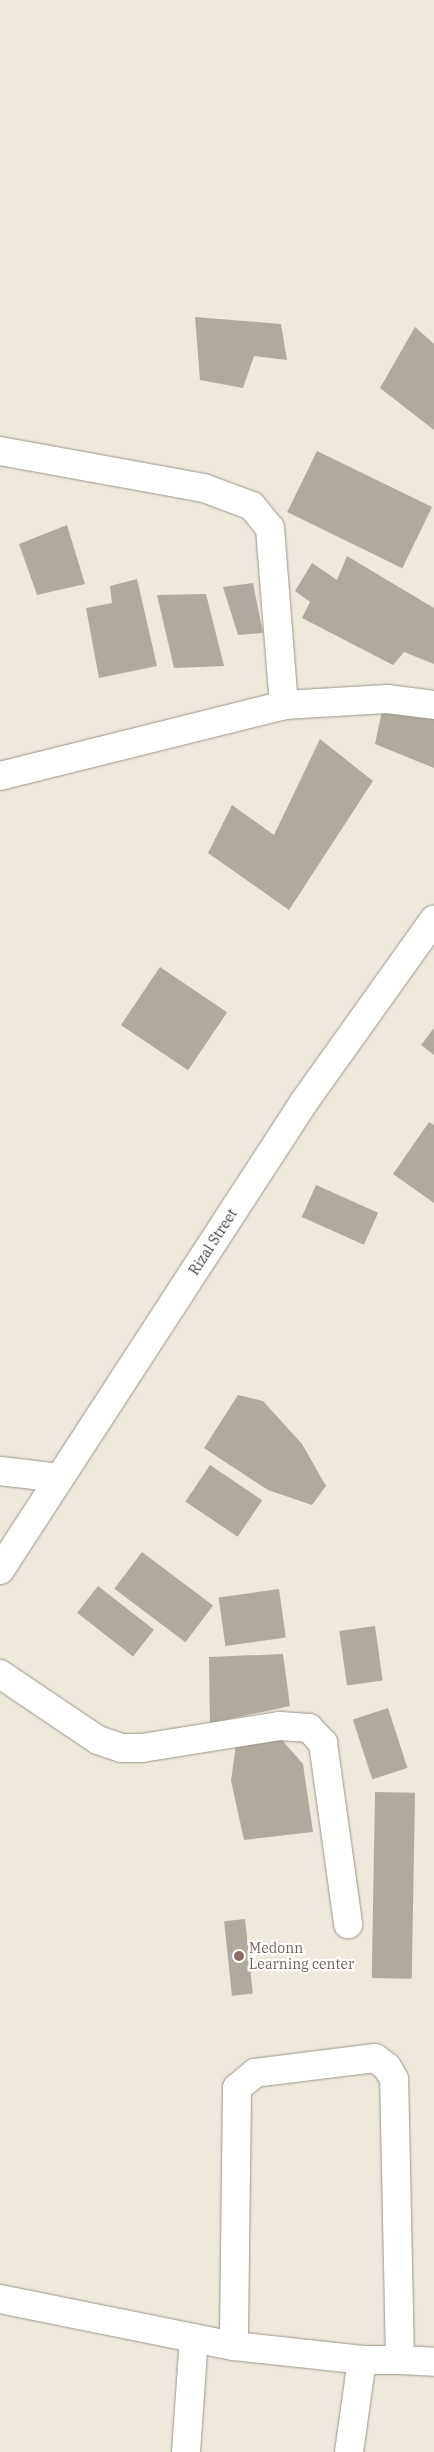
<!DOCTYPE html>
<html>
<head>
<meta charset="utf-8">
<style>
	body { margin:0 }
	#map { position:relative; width:434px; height:2452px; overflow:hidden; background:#eee9dc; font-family:"IBM Plex Serif",serif }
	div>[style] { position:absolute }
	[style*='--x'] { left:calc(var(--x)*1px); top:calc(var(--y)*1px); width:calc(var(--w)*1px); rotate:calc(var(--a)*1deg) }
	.building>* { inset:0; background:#b0aa9e; transform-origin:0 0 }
	.roads { filter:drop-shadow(0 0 1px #9a9589) drop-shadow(0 0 1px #9a9589) }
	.minor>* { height:28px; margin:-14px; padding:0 14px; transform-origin:14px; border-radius:14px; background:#fff }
	.major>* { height:28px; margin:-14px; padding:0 14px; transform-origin:14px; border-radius:14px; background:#fff }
	.dots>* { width:14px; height:14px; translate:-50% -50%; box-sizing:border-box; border:2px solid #fff; border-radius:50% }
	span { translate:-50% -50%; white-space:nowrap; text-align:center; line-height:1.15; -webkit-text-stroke:4.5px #fff; paint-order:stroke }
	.street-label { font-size:14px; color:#3d3b36 }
	.education-label { font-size:14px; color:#785e54 }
	.left { translate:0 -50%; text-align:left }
</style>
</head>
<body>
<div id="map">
	<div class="building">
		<div style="clip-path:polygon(195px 317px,281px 324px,287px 360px,254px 356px,243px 388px,200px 380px)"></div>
		<div style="clip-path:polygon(415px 327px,434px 344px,434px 430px,380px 388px)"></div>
		<div style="left:317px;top:451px;width:128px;height:68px;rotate:26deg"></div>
		<div style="clip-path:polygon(67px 525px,85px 584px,37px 595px,19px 544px)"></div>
		<div style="clip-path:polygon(347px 556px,434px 608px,434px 664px,404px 652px,393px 665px,302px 618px,310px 602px,295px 591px,312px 563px,337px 580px)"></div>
		<div style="clip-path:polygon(137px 579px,157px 666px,99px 678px,86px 608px,112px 603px,110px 586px)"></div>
		<div style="clip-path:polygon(253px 583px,263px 633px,238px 635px,223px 587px)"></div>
		<div style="clip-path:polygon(206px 594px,224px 666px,174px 668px,157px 595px)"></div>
		<div style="clip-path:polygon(382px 711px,434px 716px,434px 768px,375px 744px)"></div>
		<div style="clip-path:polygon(320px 739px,373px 781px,289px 910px,208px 853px,232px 805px,274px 835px)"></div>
		<div style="left:160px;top:967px;width:81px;height:70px;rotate:34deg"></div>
		<div style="clip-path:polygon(434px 1028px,434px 1055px,421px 1045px)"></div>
		<div style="clip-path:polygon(429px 1122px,434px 1125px,434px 1203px,393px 1174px)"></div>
		<div style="left:316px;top:1185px;width:68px;height:35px;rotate:24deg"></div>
		<div style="clip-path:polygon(238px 1395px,263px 1401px,302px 1444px,326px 1486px,312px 1505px,268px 1490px,204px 1448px)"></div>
		<div style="left:210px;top:1465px;width:63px;height:44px;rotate:34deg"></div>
		<div style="left:142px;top:1552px;width:89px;height:46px;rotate:37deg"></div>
		<div style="left:98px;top:1586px;width:71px;height:34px;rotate:38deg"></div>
		<div style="left:279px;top:1589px;width:49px;height:61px;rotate:82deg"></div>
		<div style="left:375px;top:1626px;width:55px;height:36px;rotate:82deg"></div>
		<div style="clip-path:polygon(283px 1654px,290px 1706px,210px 1723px,209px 1657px)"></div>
		<div style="left:388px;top:1708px;width:63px;height:37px;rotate:72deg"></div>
		<div style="clip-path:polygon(282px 1740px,303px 1764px,313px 1832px,244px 1840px,231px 1781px,236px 1744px)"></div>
		<div style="left:375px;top:1792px;width:40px;height:186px;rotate:1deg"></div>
		<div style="left:245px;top:1919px;width:75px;height:21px;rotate:84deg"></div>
	</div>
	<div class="roads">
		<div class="minor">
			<div style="--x:0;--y:451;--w:207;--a:10.3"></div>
			<div style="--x:204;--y:488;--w:51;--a:20.6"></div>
			<div style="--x:252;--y:506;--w:28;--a:51"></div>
			<div style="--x:270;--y:528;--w:178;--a:85.5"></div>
			<div style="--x:0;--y:776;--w:293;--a:-14"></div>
			<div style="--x:284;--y:705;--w:103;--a:-3.3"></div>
			<div style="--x:387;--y:699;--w:47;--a:7.3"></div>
			<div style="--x:0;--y:1471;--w:60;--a:6.7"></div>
			<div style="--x:0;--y:1674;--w:118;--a:34"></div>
			<div style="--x:98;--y:1740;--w:24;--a:19"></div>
			<div style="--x:121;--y:1748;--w:21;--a:0"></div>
			<div style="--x:142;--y:1748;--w:140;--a:-9.1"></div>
			<div style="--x:280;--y:1726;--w:29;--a:4"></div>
			<div style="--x:309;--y:1728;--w:21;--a:47"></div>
			<div style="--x:323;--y:1743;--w:183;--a:82.1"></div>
			<div style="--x:0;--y:2299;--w:239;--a:11.4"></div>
			<div style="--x:234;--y:2346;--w:129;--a:6.2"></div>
			<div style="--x:362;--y:2360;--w:38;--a:0"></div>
			<div style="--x:400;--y:2360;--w:281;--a:-91.2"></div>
			<div style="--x:394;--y:2079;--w:14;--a:-120"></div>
			<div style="--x:387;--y:2067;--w:15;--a:-143"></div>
			<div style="--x:375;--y:2058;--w:121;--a:172.9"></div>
			<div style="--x:255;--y:2073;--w:23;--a:140"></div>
			<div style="--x:237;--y:2088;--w:257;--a:90.7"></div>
			<div style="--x:400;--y:2360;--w:34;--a:3"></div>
			<div style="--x:186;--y:2452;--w:114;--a:-86"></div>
			<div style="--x:349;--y:2452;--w:93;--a:-82"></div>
		</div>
		<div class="major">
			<div style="--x:0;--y:1570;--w:558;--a:-56.99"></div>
			<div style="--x:304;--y:1102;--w:224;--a:-54.5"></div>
		</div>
	</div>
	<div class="dots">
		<div style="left:239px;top:1956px;background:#8d6e63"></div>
	</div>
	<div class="street-label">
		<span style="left:213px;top:1242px;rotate:-57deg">Rizal Street</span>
	</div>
	<div class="education-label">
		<span class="left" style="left:249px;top:1956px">Medonn<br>Learning center</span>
	</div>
</div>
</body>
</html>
